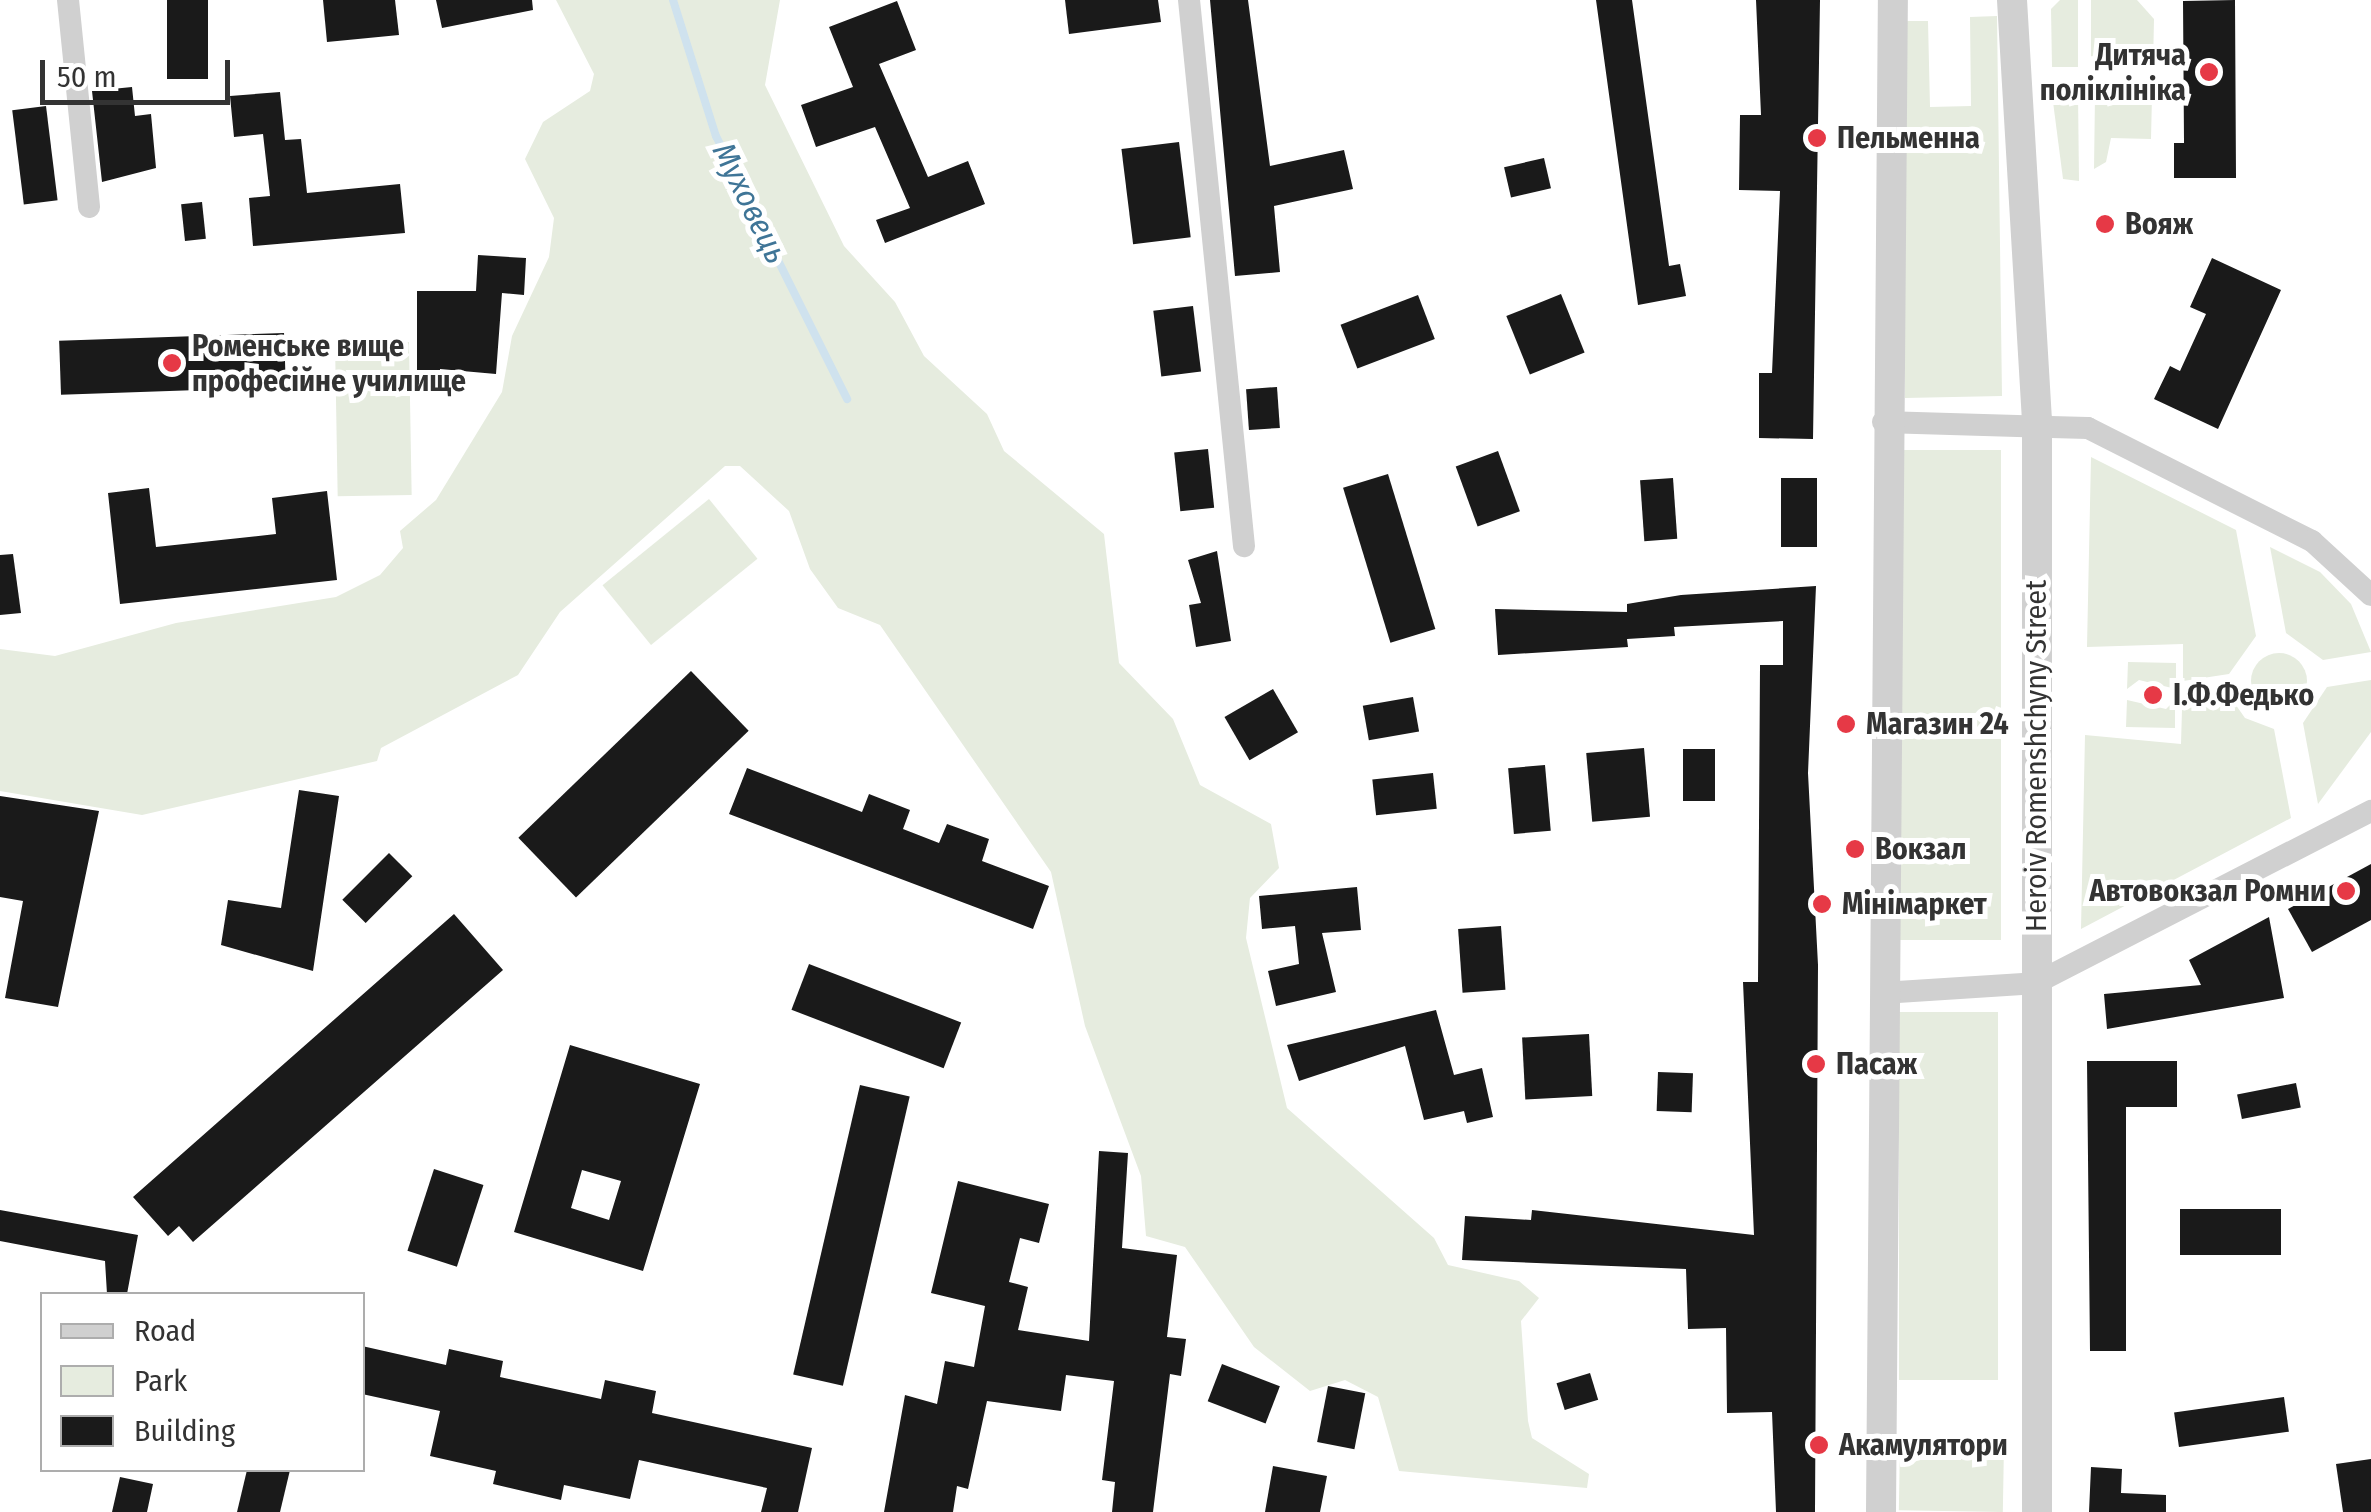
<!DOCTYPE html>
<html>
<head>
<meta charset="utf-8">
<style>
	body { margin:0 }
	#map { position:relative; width:2371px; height:1512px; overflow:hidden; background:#fff; font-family:"Fira Sans Condensed",sans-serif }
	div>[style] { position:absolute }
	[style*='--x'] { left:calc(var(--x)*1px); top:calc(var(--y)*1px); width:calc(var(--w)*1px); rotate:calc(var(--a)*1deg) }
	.green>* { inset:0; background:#e6ecdf; transform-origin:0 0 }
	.round { border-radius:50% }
	.stream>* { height:8px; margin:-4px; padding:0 4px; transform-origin:4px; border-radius:4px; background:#cfe2ee }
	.building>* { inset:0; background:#1a1a1a; transform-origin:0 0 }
	.minor>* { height:22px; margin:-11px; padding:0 11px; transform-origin:11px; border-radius:11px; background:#d0d0d0 }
	.tertiary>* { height:30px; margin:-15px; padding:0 15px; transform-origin:15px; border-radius:15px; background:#d0d0d0 }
	.dots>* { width:28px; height:28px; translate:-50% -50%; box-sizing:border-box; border:5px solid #fff; border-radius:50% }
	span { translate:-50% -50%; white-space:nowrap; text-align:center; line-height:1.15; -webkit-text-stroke:10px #fff; paint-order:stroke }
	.poi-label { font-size:30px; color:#333; font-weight:700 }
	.right { translate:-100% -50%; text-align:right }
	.left { translate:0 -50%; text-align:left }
	.street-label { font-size:30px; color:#333 }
	.water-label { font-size:32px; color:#3f7597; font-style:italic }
	.legend { position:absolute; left:40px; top:1292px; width:325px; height:180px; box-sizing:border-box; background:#fff; border:2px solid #adadad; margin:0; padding:12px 18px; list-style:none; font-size:30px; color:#333 }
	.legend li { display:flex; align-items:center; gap:20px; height:50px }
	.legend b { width:50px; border:2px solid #adadad }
	.scale { position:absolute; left:40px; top:60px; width:190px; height:45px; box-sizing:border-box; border:5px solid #333; border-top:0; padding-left:12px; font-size:30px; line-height:35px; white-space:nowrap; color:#333; -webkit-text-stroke:8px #fff; paint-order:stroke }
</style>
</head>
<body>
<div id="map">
	<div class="green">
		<div style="clip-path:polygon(556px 0,780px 0,765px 85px,844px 246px,895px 302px,924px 356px,987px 414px,1004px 451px,1104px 534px,1119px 663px,1173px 719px,1200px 785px,1271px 824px,1279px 868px,1250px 898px,1246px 938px,1287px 1108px,1434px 1238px,1448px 1265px,1519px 1281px,1539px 1298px,1521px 1321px,1528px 1421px,1532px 1438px,1589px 1474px,1587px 1488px,1399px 1471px,1378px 1397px,1345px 1380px,1310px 1391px,1254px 1347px,1185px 1247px,1146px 1236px,1141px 1176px,1085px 1026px,1051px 872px,880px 625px,838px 608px,810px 569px,789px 511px,740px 466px,725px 466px,560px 612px,518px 675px,381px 748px,377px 761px,142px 815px,0 791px,0 649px,55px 656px,176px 623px,336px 597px,380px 575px,403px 548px,400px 531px,436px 500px,502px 392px,512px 336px,549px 257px,554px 218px,525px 159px,543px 122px,590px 91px,594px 74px)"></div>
		<div style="clip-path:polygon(2060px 0,2078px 0,2078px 67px,2052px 67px,2051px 9px)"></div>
		<div style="clip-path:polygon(2091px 0,2137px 0,2154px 19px,2153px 67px,2091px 67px)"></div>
		<div style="clip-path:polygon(1997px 16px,2002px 396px,1905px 398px,1901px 21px,1928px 21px,1930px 107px,1971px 106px,1970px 17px)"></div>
		<div style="clip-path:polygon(2052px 94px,2078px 94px,2079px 181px,2063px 179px)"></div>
		<div style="clip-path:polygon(2095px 95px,2152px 96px,2151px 139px,2111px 138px,2106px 162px,2094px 169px)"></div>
		<div style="left:409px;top:342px;width:153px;height:74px;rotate:89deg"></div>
		<div style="left:1900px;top:450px;width:101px;height:490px"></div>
		<div style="clip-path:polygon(2091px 457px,2236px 530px,2256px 636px,2229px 674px,2183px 681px,2183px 644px,2087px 647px)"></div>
		<div style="left:709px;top:499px;width:77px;height:137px;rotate:51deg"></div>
		<div style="clip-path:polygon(2270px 547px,2320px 572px,2351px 604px,2371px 652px,2323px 660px,2286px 633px)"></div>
		<div class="round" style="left:2251px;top:653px;width:56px;height:56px"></div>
		<div style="clip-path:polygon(2128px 662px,2176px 663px,2176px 689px,2139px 680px,2127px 689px)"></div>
		<div style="clip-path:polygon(2371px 680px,2371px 732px,2318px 804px,2303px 723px,2327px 687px)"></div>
		<div style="clip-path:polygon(2127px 700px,2166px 709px,2175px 700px,2175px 728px,2126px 727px)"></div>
		<div style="clip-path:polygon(2233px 701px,2245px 718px,2274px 729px,2291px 818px,2081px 929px,2085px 735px,2181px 744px,2182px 709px)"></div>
		<div style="left:1998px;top:1012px;width:368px;height:99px;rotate:90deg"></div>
		<div style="left:2004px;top:1444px;width:68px;height:104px;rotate:91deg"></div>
	</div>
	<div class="stream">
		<div style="--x:673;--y:0;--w:143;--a:72.5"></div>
		<div style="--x:716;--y:136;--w:294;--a:63.5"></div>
	</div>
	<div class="building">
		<div style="left:167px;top:0;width:41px;height:79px"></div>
		<div style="clip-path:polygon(323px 0,395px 0,399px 35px,327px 42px)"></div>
		<div style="clip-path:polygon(436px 0,532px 0,533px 10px,442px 28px)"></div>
		<div style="clip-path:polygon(1065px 0,1158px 0,1161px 22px,1069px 34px)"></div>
		<div style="clip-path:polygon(1210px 0,1248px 0,1270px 166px,1344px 150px,1353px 189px,1274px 206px,1280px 272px,1235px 276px)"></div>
		<div style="clip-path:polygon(1596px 0,1632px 0,1669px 266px,1680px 264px,1686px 296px,1638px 305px)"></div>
		<div style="clip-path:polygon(1756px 0,1820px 0,1813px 439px,1759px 438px,1759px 373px,1772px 373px,1780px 191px,1739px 190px,1740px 115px,1761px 115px)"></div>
		<div style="clip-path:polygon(2235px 0,2236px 178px,2174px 178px,2174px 143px,2184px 143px,2183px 1px)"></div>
		<div style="clip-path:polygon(897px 1px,916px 50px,879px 64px,928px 177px,968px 161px,985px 204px,885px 243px,876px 220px,910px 208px,875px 127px,816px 147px,801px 105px,853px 87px,829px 27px)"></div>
		<div style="clip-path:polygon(132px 87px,135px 116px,151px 114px,156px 168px,102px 182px,92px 91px)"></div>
		<div style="clip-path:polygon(280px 92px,285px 140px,301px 139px,307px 193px,400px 184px,405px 233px,253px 246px,249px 198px,270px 196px,263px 134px,234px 137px,230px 96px)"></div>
		<div style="left:46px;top:106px;width:95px;height:34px;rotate:83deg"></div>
		<div style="left:1179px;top:142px;width:96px;height:58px;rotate:83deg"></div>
		<div style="left:1544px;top:158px;width:31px;height:41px;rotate:77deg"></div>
		<div style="left:202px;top:202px;width:37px;height:21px;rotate:84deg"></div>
		<div style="clip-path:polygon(478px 255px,526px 258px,524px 295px,502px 293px,496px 374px,440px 369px,440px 392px,417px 392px,417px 291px,476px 291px)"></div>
		<div style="clip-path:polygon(2212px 258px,2281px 290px,2218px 429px,2154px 399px,2170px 366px,2180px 371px,2206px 314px,2190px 307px)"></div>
		<div style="left:1561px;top:294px;width:63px;height:59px;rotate:68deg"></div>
		<div style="left:1418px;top:295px;width:47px;height:83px;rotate:69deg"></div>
		<div style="left:1193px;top:306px;width:66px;height:40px;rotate:83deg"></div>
		<div style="left:284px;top:333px;width:54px;height:225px;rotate:88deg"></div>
		<div style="left:1277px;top:387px;width:41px;height:31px;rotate:86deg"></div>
		<div style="left:1208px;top:449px;width:59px;height:34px;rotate:84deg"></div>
		<div style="left:1498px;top:451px;width:64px;height:45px;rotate:70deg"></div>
		<div style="left:1388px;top:474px;width:162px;height:47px;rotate:73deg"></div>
		<div style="left:1673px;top:478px;width:61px;height:33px;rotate:86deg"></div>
		<div style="left:1781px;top:478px;width:36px;height:69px"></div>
		<div style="clip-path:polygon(149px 488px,156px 547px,276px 534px,272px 498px,327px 491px,337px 580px,120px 604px,108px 493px)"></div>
		<div style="clip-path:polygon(1217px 551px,1231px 641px,1196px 647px,1189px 605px,1201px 603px,1188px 560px)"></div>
		<div style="clip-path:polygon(13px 554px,21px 613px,0 615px,0 555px)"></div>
		<div style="clip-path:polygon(1816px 586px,1808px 773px,1818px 965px,1815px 1512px,1776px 1512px,1772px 1412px,1727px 1413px,1726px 1328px,1688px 1329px,1686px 1269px,1462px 1260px,1465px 1216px,1531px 1220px,1532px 1210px,1754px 1235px,1743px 982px,1758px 982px,1760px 665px,1783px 665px,1783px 621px,1674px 627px,1675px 636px,1627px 639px,1628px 647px,1498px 655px,1495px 609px,1627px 612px,1627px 604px,1681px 595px)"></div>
		<div style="left:691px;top:671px;width:83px;height:240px;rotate:46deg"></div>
		<div style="left:1273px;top:689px;width:50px;height:56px;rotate:60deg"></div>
		<div style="left:1413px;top:697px;width:35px;height:51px;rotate:80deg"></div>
		<div style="left:1644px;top:748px;width:69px;height:58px;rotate:85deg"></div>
		<div style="left:1683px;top:749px;width:32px;height:52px"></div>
		<div style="left:1545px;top:765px;width:66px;height:37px;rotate:85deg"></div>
		<div style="clip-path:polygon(747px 768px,862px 812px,869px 794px,910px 810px,903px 829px,939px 843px,947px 824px,989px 839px,982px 861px,1049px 886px,1033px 929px,729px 814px)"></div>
		<div style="left:1433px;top:773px;width:36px;height:61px;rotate:84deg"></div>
		<div style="clip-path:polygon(299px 790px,339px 796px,313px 971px,221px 945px,228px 900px,281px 908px)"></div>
		<div style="clip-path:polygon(0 796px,99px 811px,58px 1007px,5px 998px,23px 901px,0 897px)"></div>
		<div style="left:389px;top:853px;width:33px;height:66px;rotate:45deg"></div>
		<div style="clip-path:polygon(2371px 864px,2371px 920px,2312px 952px,2288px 909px)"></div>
		<div style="clip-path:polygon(1357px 887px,1361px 930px,1322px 933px,1336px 992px,1276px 1006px,1268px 971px,1299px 964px,1295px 926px,1262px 929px,1259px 896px)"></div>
		<div style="clip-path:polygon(454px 914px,503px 970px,193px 1242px,179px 1226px,168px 1236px,133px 1197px)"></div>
		<div style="clip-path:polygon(2269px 917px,2284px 998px,2107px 1029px,2104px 994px,2201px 985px,2189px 960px)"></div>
		<div style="left:1501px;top:926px;width:64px;height:43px;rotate:86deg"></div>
		<div style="left:809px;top:964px;width:163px;height:49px;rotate:21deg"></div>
		<div style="clip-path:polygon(1436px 1010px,1454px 1075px,1482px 1068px,1493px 1117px,1467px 1123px,1464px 1111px,1424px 1120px,1405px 1046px,1299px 1081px,1287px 1045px)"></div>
		<div style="left:1589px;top:1034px;width:62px;height:67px;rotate:87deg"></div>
		<div style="clip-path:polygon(evenodd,570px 1045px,700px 1084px,643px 1271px,514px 1232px,570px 1045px,582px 1170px,621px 1181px,609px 1220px,571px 1208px,582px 1170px)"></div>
		<div style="clip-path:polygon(2087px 1061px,2177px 1061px,2177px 1107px,2126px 1107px,2126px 1351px,2090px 1351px)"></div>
		<div style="left:1658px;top:1072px;width:35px;height:39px;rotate:2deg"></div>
		<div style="left:2296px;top:1083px;width:25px;height:60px;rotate:79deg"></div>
		<div style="left:860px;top:1085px;width:51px;height:297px;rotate:13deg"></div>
		<div style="clip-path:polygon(1099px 1151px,1128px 1153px,1122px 1248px,1177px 1255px,1167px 1337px,1186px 1339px,1181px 1376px,1170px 1374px,1153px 1512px,1112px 1512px,1115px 1482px,1102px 1480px,1114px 1381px,1066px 1375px,1061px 1411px,987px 1401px,968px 1489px,957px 1486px,953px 1512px,884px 1512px,905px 1395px,937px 1404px,945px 1361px,974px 1367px,985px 1306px,931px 1293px,958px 1181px,1049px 1204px,1039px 1243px,1020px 1238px,1009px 1282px,1028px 1287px,1018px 1330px,1089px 1341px)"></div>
		<div style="left:434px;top:1169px;width:52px;height:86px;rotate:18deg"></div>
		<div style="left:2180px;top:1209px;width:101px;height:46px"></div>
		<div style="clip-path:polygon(0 1210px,138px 1235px,127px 1294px,107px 1294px,105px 1261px,0 1241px)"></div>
		<div style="clip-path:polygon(362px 1346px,446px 1365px,449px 1349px,503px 1361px,500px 1377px,601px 1399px,605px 1380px,656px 1391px,652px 1413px,812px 1448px,798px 1512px,761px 1512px,767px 1488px,639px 1460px,630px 1499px,564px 1485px,561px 1500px,493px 1484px,496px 1471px,430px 1456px,440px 1411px,362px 1394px)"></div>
		<div style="left:1222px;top:1364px;width:62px;height:40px;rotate:21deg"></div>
		<div style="left:1590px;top:1373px;width:28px;height:35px;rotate:73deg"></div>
		<div style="left:1328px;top:1386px;width:38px;height:57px;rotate:11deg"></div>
		<div style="left:2284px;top:1397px;width:35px;height:111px;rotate:82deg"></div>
		<div style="clip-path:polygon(2371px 1459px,2371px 1512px,2343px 1512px,2336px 1464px)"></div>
		<div style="clip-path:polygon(1273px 1466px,1327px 1476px,1320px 1512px,1265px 1512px)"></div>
		<div style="clip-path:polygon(2091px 1467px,2122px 1469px,2121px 1493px,2166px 1495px,2166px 1512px,2089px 1512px)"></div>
		<div style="clip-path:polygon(247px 1470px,290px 1470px,280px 1512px,237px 1512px)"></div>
		<div style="clip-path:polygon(120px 1477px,153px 1484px,147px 1512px,112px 1512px)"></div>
	</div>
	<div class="minor">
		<div style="--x:68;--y:0;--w:208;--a:84.2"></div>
		<div style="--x:1189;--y:0;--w:549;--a:84.25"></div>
		<div style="--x:1883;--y:422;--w:205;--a:1.7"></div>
		<div style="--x:2088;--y:428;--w:251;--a:26.8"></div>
		<div style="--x:2312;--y:541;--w:80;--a:42.5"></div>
		<div style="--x:1882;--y:993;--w:154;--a:-3.7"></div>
		<div style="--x:2036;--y:983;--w:377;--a:-27.2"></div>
	</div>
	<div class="tertiary">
		<div style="--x:2012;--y:0;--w:421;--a:86.6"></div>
		<div style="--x:2037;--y:420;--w:1092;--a:90"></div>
		<div style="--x:1881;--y:1512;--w:1512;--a:-89.55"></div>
	</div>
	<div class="dots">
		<div style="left:2209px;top:72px;background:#e63946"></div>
		<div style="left:1817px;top:138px;background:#e63946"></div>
		<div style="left:2105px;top:224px;background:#e63946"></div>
		<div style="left:172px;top:363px;background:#e63946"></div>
		<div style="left:2153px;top:695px;background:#e63946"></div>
		<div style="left:1846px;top:724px;background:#e63946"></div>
		<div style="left:1855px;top:849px;background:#e63946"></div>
		<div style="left:2346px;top:891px;background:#e63946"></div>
		<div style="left:1822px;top:904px;background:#e63946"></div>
		<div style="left:1816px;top:1064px;background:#e63946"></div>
		<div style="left:1819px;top:1445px;background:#e63946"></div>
	</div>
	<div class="poi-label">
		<span class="right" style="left:2186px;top:72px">Дитяча<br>поліклініка</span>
		<span class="left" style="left:1837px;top:138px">Пельменна</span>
		<span class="left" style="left:2125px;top:224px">Вояж</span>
		<span class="left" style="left:192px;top:363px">Роменське вище<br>професійне училище</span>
		<span class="left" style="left:2173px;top:695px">І.Ф.Федько</span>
		<span class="left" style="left:1866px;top:724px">Магазин 24</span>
		<span class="left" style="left:1875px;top:849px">Вокзал</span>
		<span class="right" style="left:2326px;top:891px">Автовокзал Ромни</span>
		<span class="left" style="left:1842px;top:904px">Мінімаркет</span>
		<span class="left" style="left:1836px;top:1064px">Пасаж</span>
		<span class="left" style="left:1839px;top:1445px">Акамулятори</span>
	</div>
	<div class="street-label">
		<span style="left:2036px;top:756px;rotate:-90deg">Heroiv Romenshchyny Street</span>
	</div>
	<div class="water-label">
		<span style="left:750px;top:203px;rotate:64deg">Муховець</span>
	</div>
	<ul class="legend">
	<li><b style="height:12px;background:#d0d0d0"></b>Road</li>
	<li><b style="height:28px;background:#e6ecdf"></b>Park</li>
	<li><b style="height:28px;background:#1a1a1a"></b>Building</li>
	</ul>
	<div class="scale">50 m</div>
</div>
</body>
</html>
